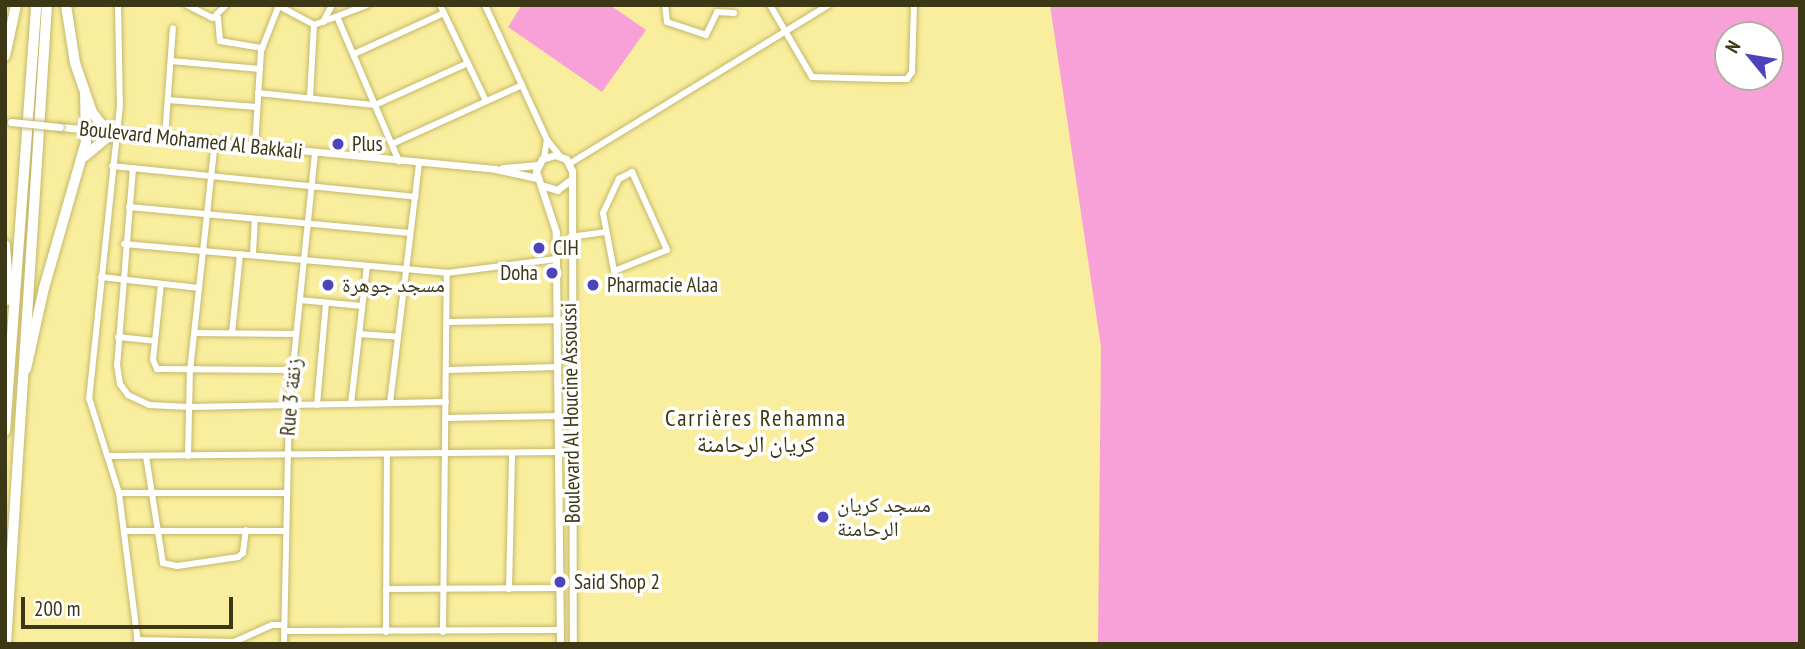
<!DOCTYPE html>
<html>
<head>
<meta charset="utf-8">
<style>
	body { margin:0 }
	#map { position:relative; width:1805px; height:649px; overflow:hidden; background:#f9ee9d; font-family:"PT Sans Narrow","Noto Naskh Arabic",sans-serif }
	div>[style] { position:absolute }
	[style*='--x'] { left:calc(var(--x)*1px); top:calc(var(--y)*1px); width:calc(var(--w)*1px); rotate:calc(var(--a)*1deg) }
	.green>* { inset:0; background:#f8a1d9 }
	.roads { filter:drop-shadow(0 0 2px #c4b869) drop-shadow(0 0 2px #c4b869) }
	.minor>* { height:6px; margin:-3px; padding:0 3px; transform-origin:3px; border-radius:3px; background:#fff }
	.tertiary>* { height:7px; margin:-3.5px; padding:0 3.5px; transform-origin:3.5px; border-radius:3.5px; background:#fff }
	.trunk>* { height:10px; margin:-5px; padding:0 5px; transform-origin:5px; border-radius:5px; background:#fff }
	.bridges { filter:drop-shadow(0 0 2px #c4b869) drop-shadow(0 0 2px #c4b869) }
	.tertiary-bridge>* { height:7px; margin:-3.5px; padding:0 3.5px; transform-origin:3.5px; border-radius:3.5px; background:#fff }
	.dots>* { width:19px; height:19px; translate:-50% -50%; box-sizing:border-box; border:4px solid #fff; border-radius:50% }
	span { translate:-50% -50%; white-space:nowrap; text-align:center; line-height:1.15; -webkit-text-stroke:7px #fff; paint-order:stroke }
	.street-label { font-size:21px; color:#3c3715 }
	.poi-label { font-size:21px; color:#3c3715 }
	.left { translate:0 -50%; text-align:left }
	.right { translate:-100% -50%; text-align:right }
	.neighbourhood-label { font-size:23px; color:#3d370c; letter-spacing:2px }
	.frame { position:absolute; inset:0; border:7px solid #3c3715; pointer-events:none }
	.north { position:absolute; left:1714px; top:21px; width:70px; height:70px; box-sizing:border-box; background:#fff; border:2px solid #b1afa1; border-radius:50%; rotate:300deg; font-size:19px; font-weight:700; line-height:28px; text-align:center; color:#3c3715 }
	.north::after { content:''; display:block; margin:auto; width:24px; height:32px; background:#4d43ba; clip-path:polygon(50% 0,100% 100%,50% 72%,0 100%) }
	.scale { position:absolute; left:21px; top:597px; width:212px; height:32px; box-sizing:border-box; border:4px solid #3c3715; border-top:0; padding-left:9px; font-size:21px; line-height:24px; white-space:nowrap; color:#3c3715; -webkit-text-stroke:5px #fff; paint-order:stroke }
</style>
</head>
<body>
<div id="map">
	<div class="green">
		<div style="clip-path:polygon(522px 5px,610px 5px,646px 30px,602px 92px,508px 27px)"></div>
		<div style="clip-path:polygon(evenodd,1050px 5px,1800px 5px,1800px 644px,1098px 644px,1101px 347px,1050px 5px,1728px 35px,1770px 35px,1770px 77px,1728px 77px,1728px 35px)"></div>
	</div>
	<div class="roads">
		<div class="minor">
			<div style="--x:118;--y:5;--w:100;--a:88.9"></div>
			<div style="--x:120;--y:105;--w:295;--a:96"></div>
			<div style="--x:89;--y:398;--w:100;--a:72.5"></div>
			<div style="--x:119;--y:493;--w:152;--a:82.8"></div>
			<div style="--x:187;--y:5;--w:29;--a:27"></div>
			<div style="--x:213;--y:18;--w:18;--a:-45"></div>
			<div style="--x:440;--y:5;--w:106;--a:64.4"></div>
			<div style="--x:485;--y:5;--w:149;--a:65.3"></div>
			<div style="--x:547;--y:140;--w:21;--a:51"></div>
			<div style="--x:665;--y:5;--w:17;--a:83"></div>
			<div style="--x:667;--y:22;--w:41;--a:18.4"></div>
			<div style="--x:706;--y:35;--w:25;--a:-64"></div>
			<div style="--x:717;--y:12;--w:17;--a:3"></div>
			<div style="--x:770;--y:5;--w:83;--a:59.7"></div>
			<div style="--x:812;--y:77;--w:75;--a:1.5"></div>
			<div style="--x:887;--y:79;--w:20;--a:0"></div>
			<div style="--x:907;--y:79;--w:9;--a:-54"></div>
			<div style="--x:912;--y:72;--w:67;--a:-88.3"></div>
			<div style="--x:279;--y:6;--w:40;--a:28"></div>
			<div style="--x:314;--y:25;--w:57;--a:-20.7"></div>
			<div style="--x:218;--y:18;--w:23;--a:85"></div>
			<div style="--x:220;--y:41;--w:43;--a:9.5"></div>
			<div style="--x:338;--y:19;--w:155;--a:66.8"></div>
			<div style="--x:323;--y:22;--w:19;--a:-62"></div>
			<div style="--x:354;--y:54;--w:99;--a:-24.5"></div>
			<div style="--x:171;--y:61;--w:89;--a:5.1"></div>
			<div style="--x:258;--y:93;--w:118;--a:5.9"></div>
			<div style="--x:375;--y:105;--w:102;--a:-24.3"></div>
			<div style="--x:310;--y:98;--w:73;--a:-86.9"></div>
			<div style="--x:168;--y:100;--w:89;--a:4.5"></div>
			<div style="--x:165;--y:136;--w:108;--a:-85.8"></div>
			<div style="--x:392;--y:144;--w:143;--a:-24.4"></div>
			<div style="--x:255;--y:146;--w:95;--a:-86.4"></div>
			<div style="--x:261;--y:51;--w:49;--a:-68.6"></div>
			<div style="--x:544;--y:158;--w:18;--a:-81"></div>
			<div style="--x:569;--y:164;--w:304;--a:-31.5"></div>
			<div style="--x:112;--y:166;--w:305;--a:5.8"></div>
			<div style="--x:133;--y:168;--w:198;--a:94.6"></div>
			<div style="--x:117;--y:365;--w:19;--a:81"></div>
			<div style="--x:120;--y:384;--w:14;--a:54"></div>
			<div style="--x:128;--y:395;--w:23;--a:25"></div>
			<div style="--x:149;--y:405;--w:40;--a:2.9"></div>
			<div style="--x:189;--y:407;--w:257;--a:-1.1"></div>
			<div style="--x:632;--y:172;--w:85;--a:65.8"></div>
			<div style="--x:667;--y:250;--w:57;--a:158.4"></div>
			<div style="--x:614;--y:271;--w:59;--a:-100.7"></div>
			<div style="--x:603;--y:213;--w:38;--a:-65"></div>
			<div style="--x:619;--y:179;--w:15;--a:-28"></div>
			<div style="--x:129;--y:207;--w:282;--a:5.3"></div>
			<div style="--x:570;--y:237;--w:35;--a:-8"></div>
			<div style="--x:124;--y:244;--w:324;--a:5.1"></div>
			<div style="--x:447;--y:273;--w:110;--a:-7.3"></div>
			<div style="--x:253;--y:254;--w:35;--a:-87"></div>
			<div style="--x:101;--y:277;--w:99;--a:6.4"></div>
			<div style="--x:161;--y:284;--w:76;--a:96"></div>
			<div style="--x:153;--y:360;--w:10;--a:66"></div>
			<div style="--x:157;--y:369;--w:136;--a:0.4"></div>
			<div style="--x:300;--y:300;--w:62;--a:5.5"></div>
			<div style="--x:447;--y:322;--w:124;--a:-0.9"></div>
			<div style="--x:194;--y:333;--w:102;--a:0.6"></div>
			<div style="--x:232;--y:333;--w:79;--a:-84.2"></div>
			<div style="--x:359;--y:334;--w:39;--a:4"></div>
			<div style="--x:118;--y:337;--w:37;--a:6"></div>
			<div style="--x:446;--y:370;--w:112;--a:-1.5"></div>
			<div style="--x:390;--y:403;--w:242;--a:-83.1"></div>
			<div style="--x:351;--y:404;--w:139;--a:-83.4"></div>
			<div style="--x:317;--y:405;--w:102;--a:-85"></div>
			<div style="--x:445;--y:418;--w:114;--a:-1"></div>
			<div style="--x:108;--y:456;--w:451;--a:-0.5"></div>
			<div style="--x:146;--y:456;--w:108;--a:81"></div>
			<div style="--x:163;--y:563;--w:14;--a:12"></div>
			<div style="--x:177;--y:566;--w:62;--a:-8.4"></div>
			<div style="--x:238;--y:557;--w:6;--a:-39"></div>
			<div style="--x:243;--y:553;--w:23;--a:-83"></div>
			<div style="--x:188;--y:456;--w:85;--a:-88.7"></div>
			<div style="--x:190;--y:371;--w:230;--a:-83.8"></div>
			<div style="--x:119;--y:493;--w:165;--a:0"></div>
			<div style="--x:126;--y:531;--w:158;--a:0"></div>
			<div style="--x:386;--y:589;--w:174;--a:-0.3"></div>
			<div style="--x:509;--y:589;--w:134;--a:-88.7"></div>
			<div style="--x:284;--y:631;--w:276;--a:-0.2"></div>
			<div style="--x:386;--y:632;--w:177;--a:-89.7"></div>
			<div style="--x:443;--y:632;--w:359;--a:-89.4"></div>
			<div style="--x:137;--y:640;--w:97;--a:1.2"></div>
			<div style="--x:234;--y:642;--w:42;--a:-24.1"></div>
			<div style="--x:272;--y:625;--w:12;--a:0"></div>
			<div style="--x:284;--y:644;--w:239;--a:-88.8"></div>
			<div style="--x:289;--y:405;--w:254;--a:-84.1"></div>
		</div>
		<div class="tertiary">
			<div style="--x:60;--y:127;--w:437;--a:5.5"></div>
			<div style="--x:495;--y:169;--w:43;--a:12.1"></div>
			<div style="--x:503;--y:168;--w:35;--a:-5"></div>
			<div style="--x:541;--y:185;--w:17;--a:17"></div>
			<div style="--x:557;--y:190;--w:15;--a:-37"></div>
			<div style="--x:560;--y:644;--w:412;--a:-90.6"></div>
			<div style="--x:556;--y:232;--w:64;--a:-108.2"></div>
			<div style="--x:536;--y:171;--w:13;--a:-63"></div>
			<div style="--x:542;--y:159;--w:14;--a:-17"></div>
			<div style="--x:555;--y:155;--w:12;--a:20"></div>
			<div style="--x:566;--y:159;--w:13;--a:63"></div>
			<div style="--x:572;--y:171;--w:473;--a:89.9"></div>
		</div>
		<div class="trunk">
			<div style="--x:66;--y:5;--w:59;--a:81.2"></div>
			<div style="--x:75;--y:63;--w:52;--a:70.9"></div>
			<div style="--x:92;--y:112;--w:15;--a:53"></div>
			<div style="--x:101;--y:124;--w:16;--a:27"></div>
			<div style="--x:5;--y:56;--w:52;--a:-77.8"></div>
			<div style="--x:85;--y:156;--w:39;--a:-40"></div>
			<div style="--x:5;--y:245;--w:55;--a:85.8"></div>
			<div style="--x:26;--y:369;--w:83;--a:-77.5"></div>
			<div style="--x:44;--y:288;--w:152;--a:-74"></div>
			<div style="--x:86;--y:142;--w:50;--a:-91.1"></div>
			<div style="--x:5;--y:431;--w:427;--a:-85.8"></div>
			<div style="--x:6;--y:644;--w:640;--a:-86.33"></div>
		</div>
	</div>
	<div class="bridges">
		<div class="tertiary-bridge">
			<div style="--x:11;--y:122;--w:49;--a:5.8"></div>
		</div>
	</div>
	<div class="dots">
		<div style="left:338px;top:144px;background:#4d43ba"></div>
		<div style="left:539px;top:248px;background:#4d43ba"></div>
		<div style="left:552px;top:273px;background:#4d43ba"></div>
		<div style="left:328px;top:285px;background:#4d43ba"></div>
		<div style="left:593px;top:285px;background:#4d43ba"></div>
		<div style="left:823px;top:517px;background:#4d43ba"></div>
		<div style="left:560px;top:582px;background:#4d43ba"></div>
	</div>
	<div class="street-label">
		<span style="left:191px;top:140px;rotate:6deg">Boulevard Mohamed Al Bakkali</span>
		<span style="left:291px;top:397px;rotate:-85deg">Rue 3 زنقة</span>
		<span style="left:571px;top:413px;rotate:-91deg">Boulevard Al Houcine Assoussi</span>
	</div>
	<div class="poi-label">
		<span class="left" style="left:352px;top:144px">Plus</span>
		<span class="left" style="left:553px;top:248px">CIH</span>
		<span class="right" style="left:538px;top:273px">Doha</span>
		<span class="left" style="left:342px;top:285px">مسجد جوهرة</span>
		<span class="left" style="left:607px;top:285px">Pharmacie Alaa</span>
		<span class="left" style="left:837px;top:517px">مسجد كريان<br>الرحامنة</span>
		<span class="left" style="left:574px;top:582px">Said Shop 2</span>
	</div>
	<div class="neighbourhood-label">
		<span style="left:756px;top:431px">Carrières Rehamna<br>كريان الرحامنة</span>
	</div>
	<div class="frame"></div>
	<div class="north">N</div>
	<div class="scale">200 m</div>
</div>
</body>
</html>
